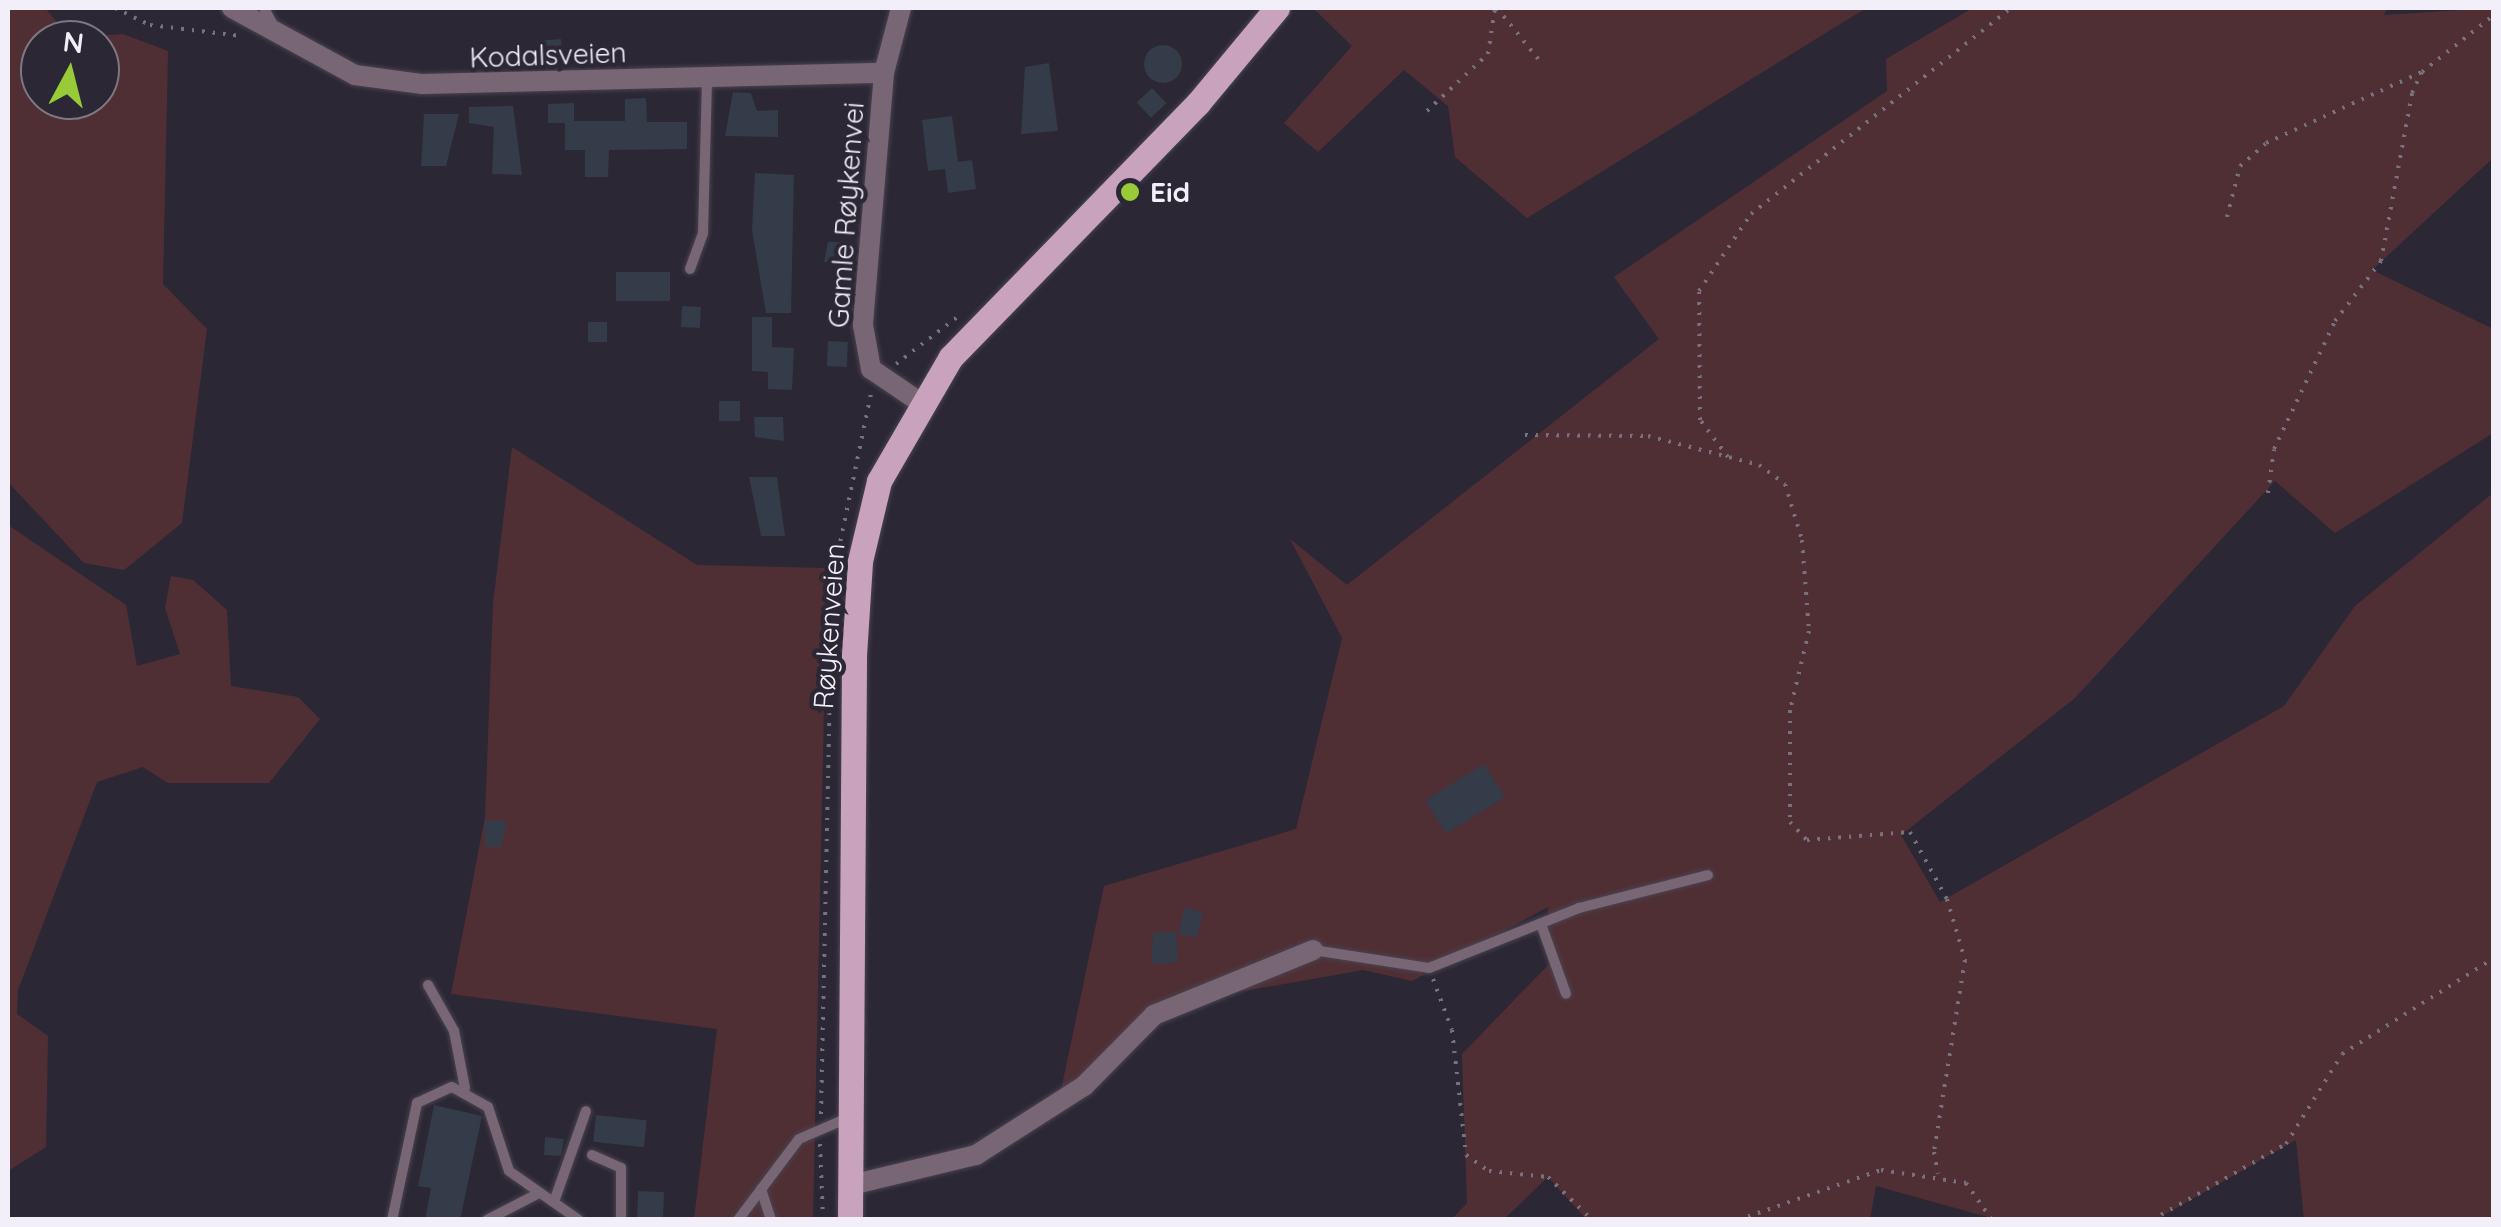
<!DOCTYPE html>
<html>
<head>
<meta charset="utf-8">
<style>
	body { margin:0 }
	#map { position:relative; width:2501px; height:1227px; overflow:hidden; background:#2c2735; font-family:Quicksand,sans-serif }
	div>[style] { position:absolute }
	[style*='--x'] { left:calc(var(--x)*1px); top:calc(var(--y)*1px); width:calc(var(--w)*1px); rotate:calc(var(--a)*1deg) }
	.green>* { inset:0; background:#502f34 }
	.building>* { inset:0; background:#343b49; transform-origin:0 0 }
	.round { border-radius:50% }
	.path>* { height:4px; margin-top:-2px; transform-origin:0; background:repeating-linear-gradient(90deg,#77727f 0 2.5px,transparent 0 10.5px) }
	.roads { filter:drop-shadow(0 0 2px #484350) drop-shadow(0 0 2px #484350) }
	.service>* { height:10px; margin:-5px; padding:0 5px; transform-origin:5px; border-radius:5px; background:#796674 }
	.minor>* { height:20px; margin:-10px; padding:0 10px; transform-origin:10px; border-radius:10px; background:#796674 }
	.primary>* { height:25px; margin:-12.5px; padding:0 12.5px; transform-origin:12.5px; border-radius:12.5px; background:#c9a2be }
	.dots>* { width:28px; height:28px; translate:-50% -50%; box-sizing:border-box; border:5px solid #2c2735; border-radius:50% }
	span { translate:-50% -50%; white-space:nowrap; text-align:center; line-height:1.15; -webkit-text-stroke:9px #2c2735; paint-order:stroke }
	.street-label { font-size:28px; color:#f3eff9 }
	.poi-label { font-size:28px; color:#f3eff9; font-weight:700 }
	.left { translate:0 -50%; text-align:left }
	.frame { position:absolute; inset:0; border:10px solid #f3eff9; pointer-events:none }
	.north { position:absolute; left:20px; top:20px; width:100px; height:100px; box-sizing:border-box; background:#2c2735; border:2px solid #7c7783; border-radius:50%; rotate:7deg; font-size:28px; font-weight:700; line-height:40px; text-align:center; color:#f3eff9 }
	.north::after { content:''; display:block; margin:auto; width:35px; height:45px; background:#97cc38; clip-path:polygon(50% 0,100% 100%,50% 72%,0 100%) }
</style>
</head>
<body>
<div id="map">
	<div class="green">
		<div style="clip-path:polygon(evenodd,8px 8px,45px 8px,71px 38px,123px 34px,168px 51px,163px 284px,207px 329px,182px 523px,124px 570px,84px 563px,8px 482px,8px 8px,40px 40px,100px 40px,100px 100px,40px 100px,40px 40px)"></div>
		<div style="clip-path:polygon(1313px 8px,1866px 8px,1527px 218px,1455px 157px,1448px 106px,1404px 70px,1318px 152px,1284px 123px,1352px 46px)"></div>
		<div style="clip-path:polygon(1973px 8px,2387px 8px,2384px 15px,2493px 8px,2493px 158px,2372px 270px,2493px 329px,2493px 433px,2335px 533px,2275px 481px,2075px 698px,1901px 835px,1940px 902px,2284px 706px,2355px 606px,2493px 493px,2493px 1219px,2304px 1219px,2296px 1140px,2157px 1219px,1995px 1219px,1876px 1186px,1870px 1219px,1586px 1219px,1548px 1177px,1504px 1219px,1452px 1219px,1467px 1203px,1462px 1054px,1551px 962px,1548px 907px,1412px 981px,1363px 970px,1176px 1003px,1060px 1095px,1104px 886px,1296px 829px,1342px 638px,1290px 539px,1347px 585px,1659px 339px,1614px 277px,1887px 91px,1886px 59px)"></div>
		<div style="clip-path:polygon(512px 447px,697px 565px,827px 568px,813px 1219px,694px 1219px,717px 1029px,451px 994px,485px 817px,493px 604px)"></div>
		<div style="clip-path:polygon(8px 525px,126px 605px,137px 666px,180px 654px,165px 608px,171px 576px,193px 580px,227px 610px,231px 686px,298px 697px,320px 719px,269px 783px,168px 783px,143px 767px,97px 782px,18px 990px,17px 1014px,48px 1036px,46px 1147px,8px 1171px)"></div>
	</div>
	<div class="building">
		<div style="left:561px;top:39px;width:21px;height:24px;rotate:85deg"></div>
		<div class="round" style="left:1144px;top:45px;width:38px;height:38px"></div>
		<div style="clip-path:polygon(1049px 63px,1058px 131px,1021px 134px,1025px 67px)"></div>
		<div style="left:1152px;top:88px;width:21px;height:21px;rotate:47deg"></div>
		<div style="clip-path:polygon(733px 92px,751px 93px,757px 111px,778px 110px,778px 137px,725px 136px)"></div>
		<div style="clip-path:polygon(646px 98px,647px 122px,687px 122px,687px 149px,609px 150px,608px 177px,585px 177px,585px 150px,565px 150px,565px 123px,548px 123px,548px 104px,574px 103px,574px 121px,625px 121px,625px 99px)"></div>
		<div style="clip-path:polygon(513px 106px,522px 175px,492px 174px,494px 127px,469px 123px,469px 107px)"></div>
		<div style="clip-path:polygon(424px 114px,459px 114px,446px 166px,421px 166px)"></div>
		<div style="clip-path:polygon(952px 116px,958px 162px,972px 160px,976px 189px,948px 193px,945px 169px,928px 171px,922px 120px)"></div>
		<div style="clip-path:polygon(755px 173px,794px 175px,791px 313px,766px 313px,752px 230px)"></div>
		<div style="clip-path:polygon(828px 242px,848px 242px,848px 262px,824px 262px)"></div>
		<div style="left:616px;top:272px;width:54px;height:29px"></div>
		<div style="left:682px;top:306px;width:19px;height:21px;rotate:3deg"></div>
		<div style="clip-path:polygon(752px 317px,772px 317px,772px 347px,794px 348px,792px 390px,768px 389px,768px 372px,752px 371px)"></div>
		<div style="left:607px;top:322px;width:20px;height:19px;rotate:90deg"></div>
		<div style="left:828px;top:341px;width:20px;height:25px;rotate:3deg"></div>
		<div style="left:719px;top:401px;width:21px;height:20px"></div>
		<div style="clip-path:polygon(754px 417px,783px 417px,784px 441px,755px 437px)"></div>
		<div style="clip-path:polygon(749px 477px,777px 477px,785px 536px,761px 536px)"></div>
		<div style="left:1484px;top:764px;width:39px;height:69px;rotate:58deg"></div>
		<div style="clip-path:polygon(485px 820px,507px 821px,501px 847px,485px 847px)"></div>
		<div style="left:1184px;top:908px;width:19px;height:26px;rotate:12deg"></div>
		<div style="clip-path:polygon(1176px 932px,1178px 962px,1151px 964px,1153px 933px)"></div>
		<div style="clip-path:polygon(434px 1105px,482px 1116px,460px 1220px,425px 1220px,431px 1188px,418px 1186px)"></div>
		<div style="left:596px;top:1115px;width:51px;height:27px;rotate:6deg"></div>
		<div style="clip-path:polygon(545px 1137px,564px 1139px,561px 1156px,544px 1155px)"></div>
		<div style="left:638px;top:1191px;width:26px;height:29px;rotate:2deg"></div>
	</div>
	<div class="path">
		<div style="--x:115;--y:8;--w:39;--a:26"></div>
		<div style="--x:150;--y:25;--w:92;--a:6.9"></div>
		<div style="--x:1497;--y:8;--w:73;--a:51.1"></div>
		<div style="--x:1427;--y:111;--w:83;--a:-43.1"></div>
		<div style="--x:1488;--y:54;--w:47;--a:-81.3"></div>
		<div style="--x:2227;--y:217;--w:53;--a:-75.7"></div>
		<div style="--x:2240;--y:166;--w:35;--a:-41"></div>
		<div style="--x:2266;--y:143;--w:171;--a:-24.5"></div>
		<div style="--x:896;--y:364;--w:76;--a:-37.5"></div>
		<div style="--x:1525;--y:435;--w:123;--a:0.5"></div>
		<div style="--x:1648;--y:436;--w:115;--a:14.6"></div>
		<div style="--x:1759;--y:465;--w:32;--a:36"></div>
		<div style="--x:1785;--y:484;--w:59;--a:73.1"></div>
		<div style="--x:1802;--y:540;--w:91;--a:85.6"></div>
		<div style="--x:1809;--y:631;--w:81;--a:103.5"></div>
		<div style="--x:1790;--y:710;--w:112;--a:90"></div>
		<div style="--x:1790;--y:822;--w:25;--a:47"></div>
		<div style="--x:1807;--y:840;--w:103;--a:-4.4"></div>
		<div style="--x:1910;--y:832;--w:77;--a:61.1"></div>
		<div style="--x:1947;--y:899;--w:64;--a:73.6"></div>
		<div style="--x:1965;--y:960;--w:194;--a:99.2"></div>
		<div style="--x:1934;--y:1152;--w:22;--a:80"></div>
		<div style="--x:1728;--y:457;--w:46;--a:-127.1"></div>
		<div style="--x:1700;--y:420;--w:129;--a:-90.4"></div>
		<div style="--x:1699;--y:291;--w:93;--a:-56"></div>
		<div style="--x:1751;--y:214;--w:332;--a:-38.4"></div>
		<div style="--x:2268;--y:493;--w:44;--a:-82.2"></div>
		<div style="--x:2274;--y:449;--w:142;--a:-64.5"></div>
		<div style="--x:2335;--y:321;--w:76;--a:-52.5"></div>
		<div style="--x:2381;--y:261;--w:171;--a:-79.5"></div>
		<div style="--x:2412;--y:93;--w:23;--a:-65"></div>
		<div style="--x:2422;--y:72;--w:92;--a:-38.4"></div>
		<div style="--x:832;--y:629;--w:57;--a:-88"></div>
		<div style="--x:834;--y:572;--w:182;--a:-78.3"></div>
		<div style="--x:1433;--y:979;--w:54;--a:69.6"></div>
		<div style="--x:1452;--y:1030;--w:126;--a:83.6"></div>
		<div style="--x:1466;--y:1155;--w:28;--a:35"></div>
		<div style="--x:1489;--y:1171;--w:59;--a:5.8"></div>
		<div style="--x:1548;--y:1177;--w:62;--a:44.3"></div>
		<div style="--x:821;--y:1114;--w:435;--a:-88.8"></div>
		<div style="--x:820;--y:1144;--w:76;--a:87.7"></div>
		<div style="--x:1738;--y:1220;--w:151;--a:-19.3"></div>
		<div style="--x:1881;--y:1170;--w:86;--a:8.7"></div>
		<div style="--x:1966;--y:1183;--w:45;--a:54.9"></div>
		<div style="--x:2152;--y:1220;--w:154;--a:-29.6"></div>
		<div style="--x:2286;--y:1144;--w:106;--a:-58.1"></div>
		<div style="--x:2342;--y:1054;--w:180;--a:-32.3"></div>
	</div>
	<div class="roads">
		<div class="service">
			<div style="--x:264;--y:8;--w:21;--a:62"></div>
			<div style="--x:690;--y:269;--w:38;--a:-70"></div>
			<div style="--x:703;--y:233;--w:156;--a:-88.5"></div>
			<div style="--x:1541;--y:924;--w:74;--a:70.3"></div>
			<div style="--x:1313;--y:950;--w:117;--a:8.8"></div>
			<div style="--x:1429;--y:968;--w:162;--a:-21.8"></div>
			<div style="--x:1579;--y:908;--w:133;--a:-14.3"></div>
			<div style="--x:428;--y:985;--w:53;--a:60.5"></div>
			<div style="--x:454;--y:1031;--w:58;--a:79.1"></div>
			<div style="--x:592;--y:1155;--w:32;--a:24"></div>
			<div style="--x:621;--y:1168;--w:52;--a:90"></div>
			<div style="--x:761;--y:1189;--w:33;--a:72"></div>
			<div style="--x:555;--y:1199;--w:93;--a:-70.6"></div>
			<div style="--x:392;--y:1220;--w:120;--a:-77.9"></div>
			<div style="--x:417;--y:1103;--w:38;--a:-25"></div>
			<div style="--x:452;--y:1087;--w:41;--a:29.1"></div>
			<div style="--x:488;--y:1107;--w:67;--a:71.8"></div>
			<div style="--x:509;--y:1171;--w:85;--a:35"></div>
			<div style="--x:487;--y:1220;--w:59;--a:-27.4"></div>
			<div style="--x:738;--y:1220;--w:101;--a:-53"></div>
			<div style="--x:799;--y:1139;--w:56;--a:-23.3"></div>
		</div>
		<div class="minor">
			<div style="--x:232;--y:8;--w:140;--a:28.6"></div>
			<div style="--x:355;--y:75;--w:68;--a:7.7"></div>
			<div style="--x:422;--y:84;--w:462;--a:-1.4"></div>
			<div style="--x:901;--y:8;--w:67;--a:104.7"></div>
			<div style="--x:884;--y:73;--w:253;--a:94.8"></div>
			<div style="--x:863;--y:325;--w:45;--a:79.7"></div>
			<div style="--x:871;--y:369;--w:57;--a:34.2"></div>
			<div style="--x:851;--y:1185;--w:129;--a:-13.5"></div>
			<div style="--x:976;--y:1155;--w:128;--a:-32.6"></div>
			<div style="--x:1084;--y:1086;--w:100;--a:-45.4"></div>
			<div style="--x:1154;--y:1015;--w:172;--a:-22.2"></div>
		</div>
		<div class="primary">
			<div style="--x:850;--y:1220;--w:565;--a:-89.59"></div>
			<div style="--x:854;--y:655;--w:94;--a:-86.3"></div>
			<div style="--x:860;--y:561;--w:82;--a:-76.6"></div>
			<div style="--x:879;--y:481;--w:143;--a:-59.9"></div>
			<div style="--x:951;--y:357;--w:354;--a:-45.8"></div>
			<div style="--x:1198;--y:103;--w:124;--a:-50.3"></div>
		</div>
	</div>
	<div class="dots">
		<div style="left:1130px;top:192px;background:#97cc38"></div>
	</div>
	<div class="street-label">
		<span style="left:548px;top:55px;rotate:-2deg">Kodalsveien</span>
		<span style="left:846px;top:215px;rotate:-86deg">Gamle Røykenvei</span>
		<span style="left:829px;top:626px;rotate:-86deg">Røykenveien</span>
	</div>
	<div class="poi-label">
		<span class="left" style="left:1150px;top:192px">Eid</span>
	</div>
	<div class="frame"></div>
	<div class="north">N</div>
</div>
</body>
</html>
